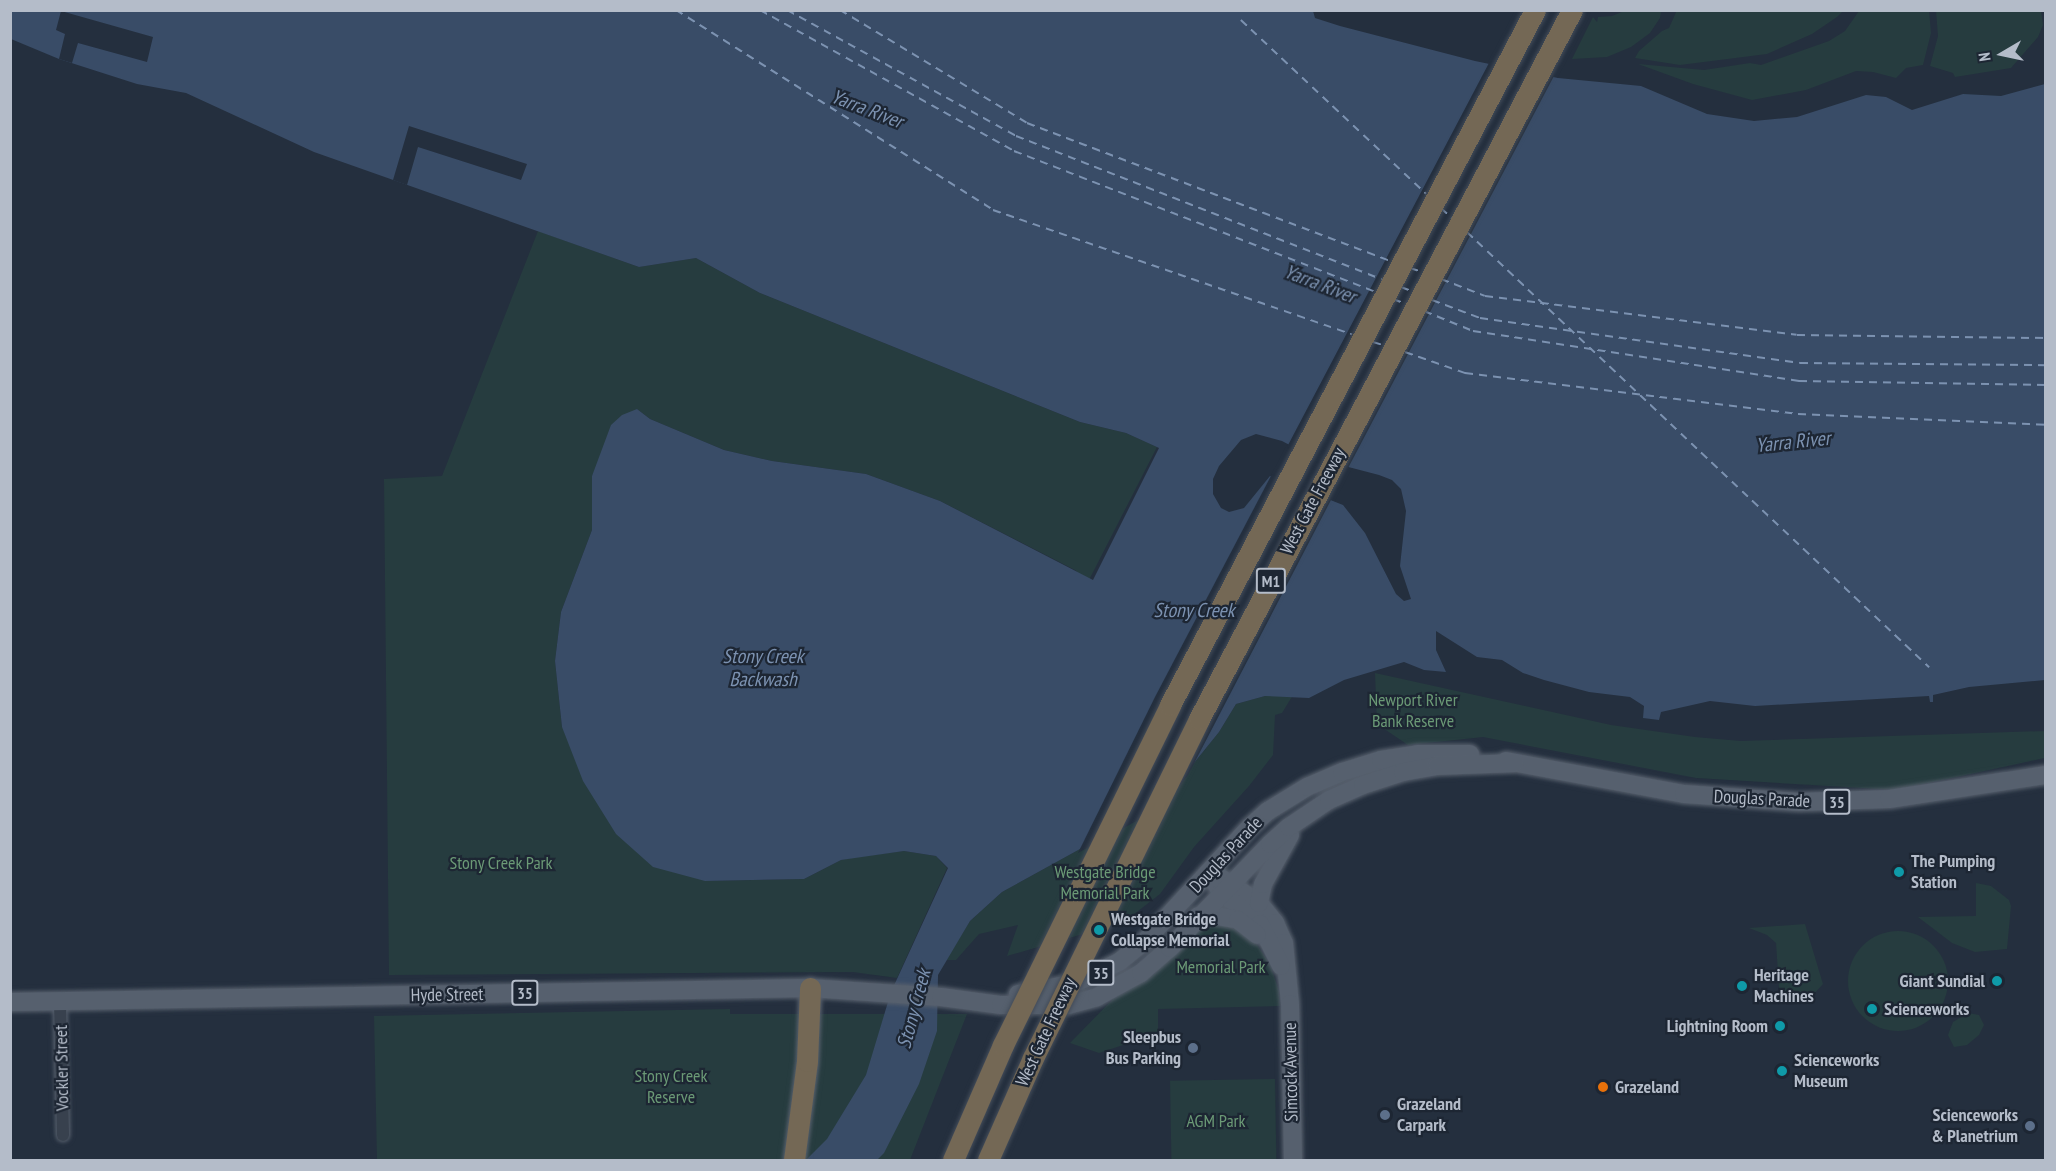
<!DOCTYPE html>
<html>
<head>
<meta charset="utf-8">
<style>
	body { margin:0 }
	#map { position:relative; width:2056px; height:1171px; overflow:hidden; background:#242f3e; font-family:"PT Sans Narrow",sans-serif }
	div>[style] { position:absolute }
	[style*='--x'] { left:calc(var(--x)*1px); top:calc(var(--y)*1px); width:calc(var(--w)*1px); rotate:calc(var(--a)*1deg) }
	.green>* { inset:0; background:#263c3f; transform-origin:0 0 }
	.round { border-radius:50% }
	.water>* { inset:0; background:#394c67 }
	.pier>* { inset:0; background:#242f3e }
	.ferry>* { height:1.5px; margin-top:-0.75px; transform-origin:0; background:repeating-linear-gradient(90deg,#7c92b1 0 8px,transparent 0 14px) }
	.roads { filter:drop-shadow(0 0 2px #565f6c) drop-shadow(0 0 2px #565f6c) }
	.minor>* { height:12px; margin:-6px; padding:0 6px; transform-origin:6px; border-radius:6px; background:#38414e }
	.primary>* { height:18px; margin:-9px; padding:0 9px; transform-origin:9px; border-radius:9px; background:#56606e }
	.motorway>* { height:21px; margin:-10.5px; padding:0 10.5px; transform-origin:10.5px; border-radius:10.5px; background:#746855 }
	.bridges { filter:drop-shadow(0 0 2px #434c59) drop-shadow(0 0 2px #434c59) }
	.motorway-bridge>* { height:21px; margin:-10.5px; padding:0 10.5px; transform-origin:10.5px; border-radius:10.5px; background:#746855 }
	.dots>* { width:16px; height:16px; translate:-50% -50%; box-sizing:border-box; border:3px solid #1d2633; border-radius:50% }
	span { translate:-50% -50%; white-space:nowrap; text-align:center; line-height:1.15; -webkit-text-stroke:4.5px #1d2633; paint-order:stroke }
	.shield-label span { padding:2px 4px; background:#1d2633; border:2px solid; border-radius:4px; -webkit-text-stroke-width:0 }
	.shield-label { font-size:16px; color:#b4bcc9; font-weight:700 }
	.street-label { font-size:18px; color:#b4bcc9 }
	.park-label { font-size:18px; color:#6b9a76 }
	.poi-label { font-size:18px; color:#b4bcc9; font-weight:700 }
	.left { translate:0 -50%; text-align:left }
	.right { translate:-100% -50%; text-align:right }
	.water-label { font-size:20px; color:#7c92b1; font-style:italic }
	.frame { position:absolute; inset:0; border:12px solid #b4bcc9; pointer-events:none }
	.north { position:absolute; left:1972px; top:24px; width:60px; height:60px; -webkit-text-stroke:4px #1d2633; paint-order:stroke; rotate:261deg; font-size:16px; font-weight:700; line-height:24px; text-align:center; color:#b4bcc9 }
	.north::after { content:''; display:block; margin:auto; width:21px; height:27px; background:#b4bcc9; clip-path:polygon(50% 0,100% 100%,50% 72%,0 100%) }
</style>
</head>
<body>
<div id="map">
	<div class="green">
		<div style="clip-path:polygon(1677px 10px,1843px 10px,1843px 11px,1837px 17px,1812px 34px,1767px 54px,1680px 65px,1635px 58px,1639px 51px,1662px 31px,1669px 28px)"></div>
		<div style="clip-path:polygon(1929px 10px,1931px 33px,1923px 65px,1906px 68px,1896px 78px,1873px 72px,1856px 71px,1806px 90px,1752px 100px,1693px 84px,1638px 64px,1704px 70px,1750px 63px,1761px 65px,1829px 41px,1845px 31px,1859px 11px)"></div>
		<div style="clip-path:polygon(1624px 11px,1661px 11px,1660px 18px,1650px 33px,1631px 47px,1607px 57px,1572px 59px,1593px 17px,1597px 22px,1598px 17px,1612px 16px)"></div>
		<div style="clip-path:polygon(1936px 11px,2041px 11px,2043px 25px,2038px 37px,2011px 68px,1955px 77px,1953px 73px,1930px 66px,1938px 36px)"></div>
		<div style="clip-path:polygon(538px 231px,639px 267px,696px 258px,760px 293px,1080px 422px,1126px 433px,1157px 447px,1088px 582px,1075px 570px,940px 501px,866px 474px,772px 461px,724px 450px,650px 419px,637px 409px,592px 476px,592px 530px,561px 612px,555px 661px,562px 727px,705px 881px,804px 879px,841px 860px,856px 857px,904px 851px,936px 856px,947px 868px,897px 978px,853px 972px,389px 975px,384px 479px,442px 476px)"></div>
		<div style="clip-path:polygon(1375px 673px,1611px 725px,1695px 737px,1741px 741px,2045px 731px,2045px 758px,1896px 790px,1696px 778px,1483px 737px,1408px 745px,1377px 724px)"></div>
		<div style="clip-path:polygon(1293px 695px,1282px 713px,1275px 715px,1273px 755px,1249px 786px,1194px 847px,1160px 894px,1124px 922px,1007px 956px,1018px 925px,979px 934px,956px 960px,946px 960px,970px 921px,1002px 892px,1160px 805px,1219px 732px,1236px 704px,1265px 696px)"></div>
		<div style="clip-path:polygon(1976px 883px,1991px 886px,2009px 900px,2011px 906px,2007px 949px,1975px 952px,1952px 943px,1918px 917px,1976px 916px)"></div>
		<div style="clip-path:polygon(1213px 920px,1231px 926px,1253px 939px,1270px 964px,1279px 991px,1280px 1006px,1158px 1009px,1158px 1031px,1141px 1039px,1099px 1053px,1070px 1043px,1113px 999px,1153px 975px,1201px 927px)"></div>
		<div style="clip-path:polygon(1805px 924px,1823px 984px,1813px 995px,1797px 996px,1785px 993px,1779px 988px,1776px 943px,1767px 935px,1749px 928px)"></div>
		<div class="round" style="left:1848px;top:931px;width:100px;height:100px"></div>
		<div style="clip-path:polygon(730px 1009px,730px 1014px,967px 1014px,910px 1160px,377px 1160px,374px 1016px)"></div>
		<div style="clip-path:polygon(1968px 1013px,1979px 1015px,1984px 1025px,1979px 1035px,1967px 1045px,1954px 1047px,1948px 1035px,1953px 1022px)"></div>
		<div style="left:1275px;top:1079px;width:81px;height:105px;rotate:89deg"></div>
	</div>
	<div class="water">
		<div style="clip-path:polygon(evenodd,10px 11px,1313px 11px,1315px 18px,1340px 26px,1475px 61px,1558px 78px,1641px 86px,1707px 114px,1754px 121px,1797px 117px,1866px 95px,1886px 97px,1912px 110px,1963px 94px,2001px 96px,2045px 84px,2045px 680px,1969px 687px,1933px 695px,1933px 702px,1930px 702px,1929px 696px,1755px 706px,1710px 701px,1661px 712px,1659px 720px,1643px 718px,1644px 706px,1630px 697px,1589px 692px,1544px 680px,1523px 673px,1502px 660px,1477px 657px,1436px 631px,1436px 650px,1446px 672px,1424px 670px,1404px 662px,1344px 680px,1309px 698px,1265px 696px,1236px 704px,1219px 732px,1160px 805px,1002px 892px,970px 921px,938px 975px,937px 1031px,919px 1084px,884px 1153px,877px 1160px,806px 1160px,827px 1139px,866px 1075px,891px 992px,948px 868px,936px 856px,904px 851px,841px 860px,804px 879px,705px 881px,653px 867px,616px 834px,583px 781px,562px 727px,555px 661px,561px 612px,592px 530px,592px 476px,611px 425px,622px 415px,637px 409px,650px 419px,724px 450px,772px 461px,866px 474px,940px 501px,1093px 580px,1159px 448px,1126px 433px,1080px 422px,760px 293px,696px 258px,639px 267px,314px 152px,186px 93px,137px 84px,59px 59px,11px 39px,10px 11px,1256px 434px,1282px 441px,1314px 458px,1379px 475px,1392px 480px,1401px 489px,1406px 511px,1400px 566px,1411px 599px,1404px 601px,1396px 594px,1365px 533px,1343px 505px,1270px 476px,1244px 508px,1229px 512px,1221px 508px,1213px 494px,1213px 479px,1219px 466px,1241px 440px,1256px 434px)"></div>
	</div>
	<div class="pier">
		<div style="clip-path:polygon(61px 11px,153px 37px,147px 62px,78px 43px,72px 63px,59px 59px,65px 34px,56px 30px)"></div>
		<div style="clip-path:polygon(1490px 61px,1555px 74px,1347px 470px,1313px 461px,1287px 447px)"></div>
		<div style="clip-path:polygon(409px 126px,527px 164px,521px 180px,418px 147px,407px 185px,393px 180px)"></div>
		<div style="clip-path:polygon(1272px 474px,1332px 498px,1188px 775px,1162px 807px,1078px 853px,1155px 697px)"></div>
	</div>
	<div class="ferry">
		<div style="--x:676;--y:10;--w:375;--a:32.2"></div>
		<div style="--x:993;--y:210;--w:380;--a:19.1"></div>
		<div style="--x:760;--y:10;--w:291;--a:29"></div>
		<div style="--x:1014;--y:151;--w:388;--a:21.3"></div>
		<div style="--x:787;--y:10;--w:261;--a:28.8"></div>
		<div style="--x:1016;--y:136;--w:394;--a:21.4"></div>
		<div style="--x:840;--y:10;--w:218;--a:31.1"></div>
		<div style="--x:1027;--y:123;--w:389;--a:20.8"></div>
		<div style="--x:1241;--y:20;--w:254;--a:43.2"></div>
		<div style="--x:1441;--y:208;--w:16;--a:43"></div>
		<div style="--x:1467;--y:232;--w:635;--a:43.28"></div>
		<div style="--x:1410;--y:268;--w:13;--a:18"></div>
		<div style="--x:1441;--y:279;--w:47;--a:21.1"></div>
		<div style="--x:1485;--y:296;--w:314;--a:7.1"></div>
		<div style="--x:1797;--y:335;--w:249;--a:0.7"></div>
		<div style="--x:1401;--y:287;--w:14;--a:21"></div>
		<div style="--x:1393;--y:299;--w:14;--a:21"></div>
		<div style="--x:1432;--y:300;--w:51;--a:20.6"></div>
		<div style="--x:1480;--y:318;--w:323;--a:8"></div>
		<div style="--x:1800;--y:363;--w:246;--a:0.5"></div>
		<div style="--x:1424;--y:311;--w:53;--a:22.2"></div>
		<div style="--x:1473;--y:331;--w:330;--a:8.7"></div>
		<div style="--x:1799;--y:381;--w:247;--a:0.9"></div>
		<div style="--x:1373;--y:342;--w:10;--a:17"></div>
		<div style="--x:1405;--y:352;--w:64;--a:19.3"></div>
		<div style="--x:1465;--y:373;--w:336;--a:7"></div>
		<div style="--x:1798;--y:414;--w:248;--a:2.5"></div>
	</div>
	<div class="roads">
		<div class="minor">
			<div style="--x:60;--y:1002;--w:133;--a:88.7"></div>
		</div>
		<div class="primary">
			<div style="--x:1506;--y:761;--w:181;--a:10.5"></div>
			<div style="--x:1684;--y:794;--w:115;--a:4"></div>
			<div style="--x:1799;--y:802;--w:90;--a:-1.9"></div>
			<div style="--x:1889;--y:799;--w:159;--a:-8.7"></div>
			<div style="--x:1221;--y:878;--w:45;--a:33.3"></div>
			<div style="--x:1259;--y:903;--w:26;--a:51"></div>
			<div style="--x:1275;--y:923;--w:22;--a:66"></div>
			<div style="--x:1284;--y:943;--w:61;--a:84.4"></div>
			<div style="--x:1290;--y:1004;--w:156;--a:88.9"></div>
			<div style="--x:1216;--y:884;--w:9;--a:58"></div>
			<div style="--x:1221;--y:892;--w:50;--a:39.4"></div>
			<div style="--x:1260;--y:924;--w:47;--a:63.4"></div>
			<div style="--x:1259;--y:903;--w:19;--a:-78"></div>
			<div style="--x:1263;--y:884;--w:56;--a:-61.1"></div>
			<div style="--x:1198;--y:916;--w:13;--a:-4"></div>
			<div style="--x:1211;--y:915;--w:27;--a:10"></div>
			<div style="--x:1238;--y:920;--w:24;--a:38"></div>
			<div style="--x:1018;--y:994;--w:58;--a:-10.9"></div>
			<div style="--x:1075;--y:983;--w:49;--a:-25.5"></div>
			<div style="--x:1119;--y:962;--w:35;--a:-39"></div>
			<div style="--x:1146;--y:940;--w:154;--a:-47.4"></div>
			<div style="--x:1250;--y:827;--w:24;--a:-42"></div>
			<div style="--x:1268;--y:811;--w:46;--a:-31.6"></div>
			<div style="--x:1307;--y:787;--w:38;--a:-23"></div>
			<div style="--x:1342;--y:772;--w:41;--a:-17.1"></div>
			<div style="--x:1381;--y:760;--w:36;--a:-9"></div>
			<div style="--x:1417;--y:754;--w:53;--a:0"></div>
			<div style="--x:10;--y:1002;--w:800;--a:-1"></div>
			<div style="--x:810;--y:988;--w:131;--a:3.9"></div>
			<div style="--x:941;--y:997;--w:61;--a:7.6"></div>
			<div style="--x:1001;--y:1005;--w:67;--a:0"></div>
			<div style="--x:1068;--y:1005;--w:30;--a:-15"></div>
			<div style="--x:1097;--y:997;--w:50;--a:-28.6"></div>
			<div style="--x:1141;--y:973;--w:38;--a:-41"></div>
			<div style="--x:1170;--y:948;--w:144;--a:-46.1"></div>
			<div style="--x:1270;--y:844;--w:25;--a:-42"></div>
			<div style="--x:1289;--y:827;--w:48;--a:-34"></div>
			<div style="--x:1329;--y:800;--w:37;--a:-24"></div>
			<div style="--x:1363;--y:785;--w:42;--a:-18"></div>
			<div style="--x:1403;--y:772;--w:35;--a:-10"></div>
			<div style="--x:1437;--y:766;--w:78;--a:-2.2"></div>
		</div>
		<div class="motorway">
			<div style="--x:794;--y:1160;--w:100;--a:-82.5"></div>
			<div style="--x:807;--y:1061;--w:73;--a:-87.6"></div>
		</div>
	</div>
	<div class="bridges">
		<div class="motorway-bridge">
			<div style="--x:953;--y:1160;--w:125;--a:-66.5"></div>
			<div style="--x:1003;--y:1045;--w:379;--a:-63.8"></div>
			<div style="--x:1170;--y:705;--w:785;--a:-62.29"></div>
			<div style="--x:988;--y:1160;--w:111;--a:-66.2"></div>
			<div style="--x:1033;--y:1058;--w:377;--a:-63.9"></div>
			<div style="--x:1199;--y:719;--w:801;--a:-62.25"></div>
		</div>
	</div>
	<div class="dots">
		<div style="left:1899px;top:872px;background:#0f9aa8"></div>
		<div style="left:1099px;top:930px;background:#0f9aa8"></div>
		<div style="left:1997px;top:981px;background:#0f9aa8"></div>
		<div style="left:1742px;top:986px;background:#0f9aa8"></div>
		<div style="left:1872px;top:1009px;background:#0f9aa8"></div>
		<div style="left:1780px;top:1026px;background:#0f9aa8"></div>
		<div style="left:1193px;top:1048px;background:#5c6f8a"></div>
		<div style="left:1782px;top:1071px;background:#0f9aa8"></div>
		<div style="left:1603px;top:1087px;background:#e8710a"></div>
		<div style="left:1385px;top:1115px;background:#5c6f8a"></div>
		<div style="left:2030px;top:1126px;background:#5c6f8a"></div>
	</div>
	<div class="shield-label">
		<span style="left:1271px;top:581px">M1</span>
		<span style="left:1837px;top:802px">35</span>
		<span style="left:1101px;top:973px">35</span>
		<span style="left:525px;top:993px">35</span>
	</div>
	<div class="street-label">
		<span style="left:1313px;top:501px;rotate:-62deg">West Gate Freeway</span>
		<span style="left:1762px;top:799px;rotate:3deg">Douglas Parade</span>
		<span style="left:1226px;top:855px;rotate:-47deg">Douglas Parade</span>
		<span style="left:447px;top:995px;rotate:-1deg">Hyde Street</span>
		<span style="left:1046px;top:1032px;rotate:-65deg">West Gate Freeway</span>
		<span style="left:62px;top:1068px;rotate:-91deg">Vockler Street</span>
		<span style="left:1291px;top:1072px;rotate:-91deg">Simcock Avenue</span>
	</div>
	<div class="park-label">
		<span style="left:1413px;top:711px">Newport River<br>Bank Reserve</span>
		<span style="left:501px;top:863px">Stony Creek Park</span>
		<span style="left:1105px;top:883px">Westgate Bridge<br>Memorial Park</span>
		<span style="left:1221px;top:967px">Memorial Park</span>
		<span style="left:671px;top:1087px">Stony Creek<br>Reserve</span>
		<span style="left:1216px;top:1121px">AGM Park</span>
	</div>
	<div class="poi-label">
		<span class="left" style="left:1911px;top:872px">The Pumping<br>Station</span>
		<span class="left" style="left:1111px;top:930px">Westgate Bridge<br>Collapse Memorial</span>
		<span class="left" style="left:1754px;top:986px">Heritage<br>Machines</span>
		<span class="right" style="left:1985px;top:981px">Giant Sundial</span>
		<span class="left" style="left:1884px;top:1009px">Scienceworks</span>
		<span class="right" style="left:1768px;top:1026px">Lightning Room</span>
		<span class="right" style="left:1181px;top:1048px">Sleepbus<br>Bus Parking</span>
		<span class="left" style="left:1794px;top:1071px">Scienceworks<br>Museum</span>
		<span class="left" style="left:1615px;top:1087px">Grazeland</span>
		<span class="left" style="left:1397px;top:1115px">Grazeland<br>Carpark</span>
		<span class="right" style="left:2018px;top:1126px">Scienceworks<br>&amp; Planetrium</span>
	</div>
	<div class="water-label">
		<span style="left:867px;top:109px;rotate:21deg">Yarra River</span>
		<span style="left:1320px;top:284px;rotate:21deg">Yarra River</span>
		<span style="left:1793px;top:442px;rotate:-6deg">Yarra River</span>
		<span style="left:1194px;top:610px">Stony Creek</span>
		<span style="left:763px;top:668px">Stony Creek<br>Backwash</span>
		<span style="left:914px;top:1009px;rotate:-75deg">Stony Creek</span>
	</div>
	<div class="frame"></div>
	<div class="north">N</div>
</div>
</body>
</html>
